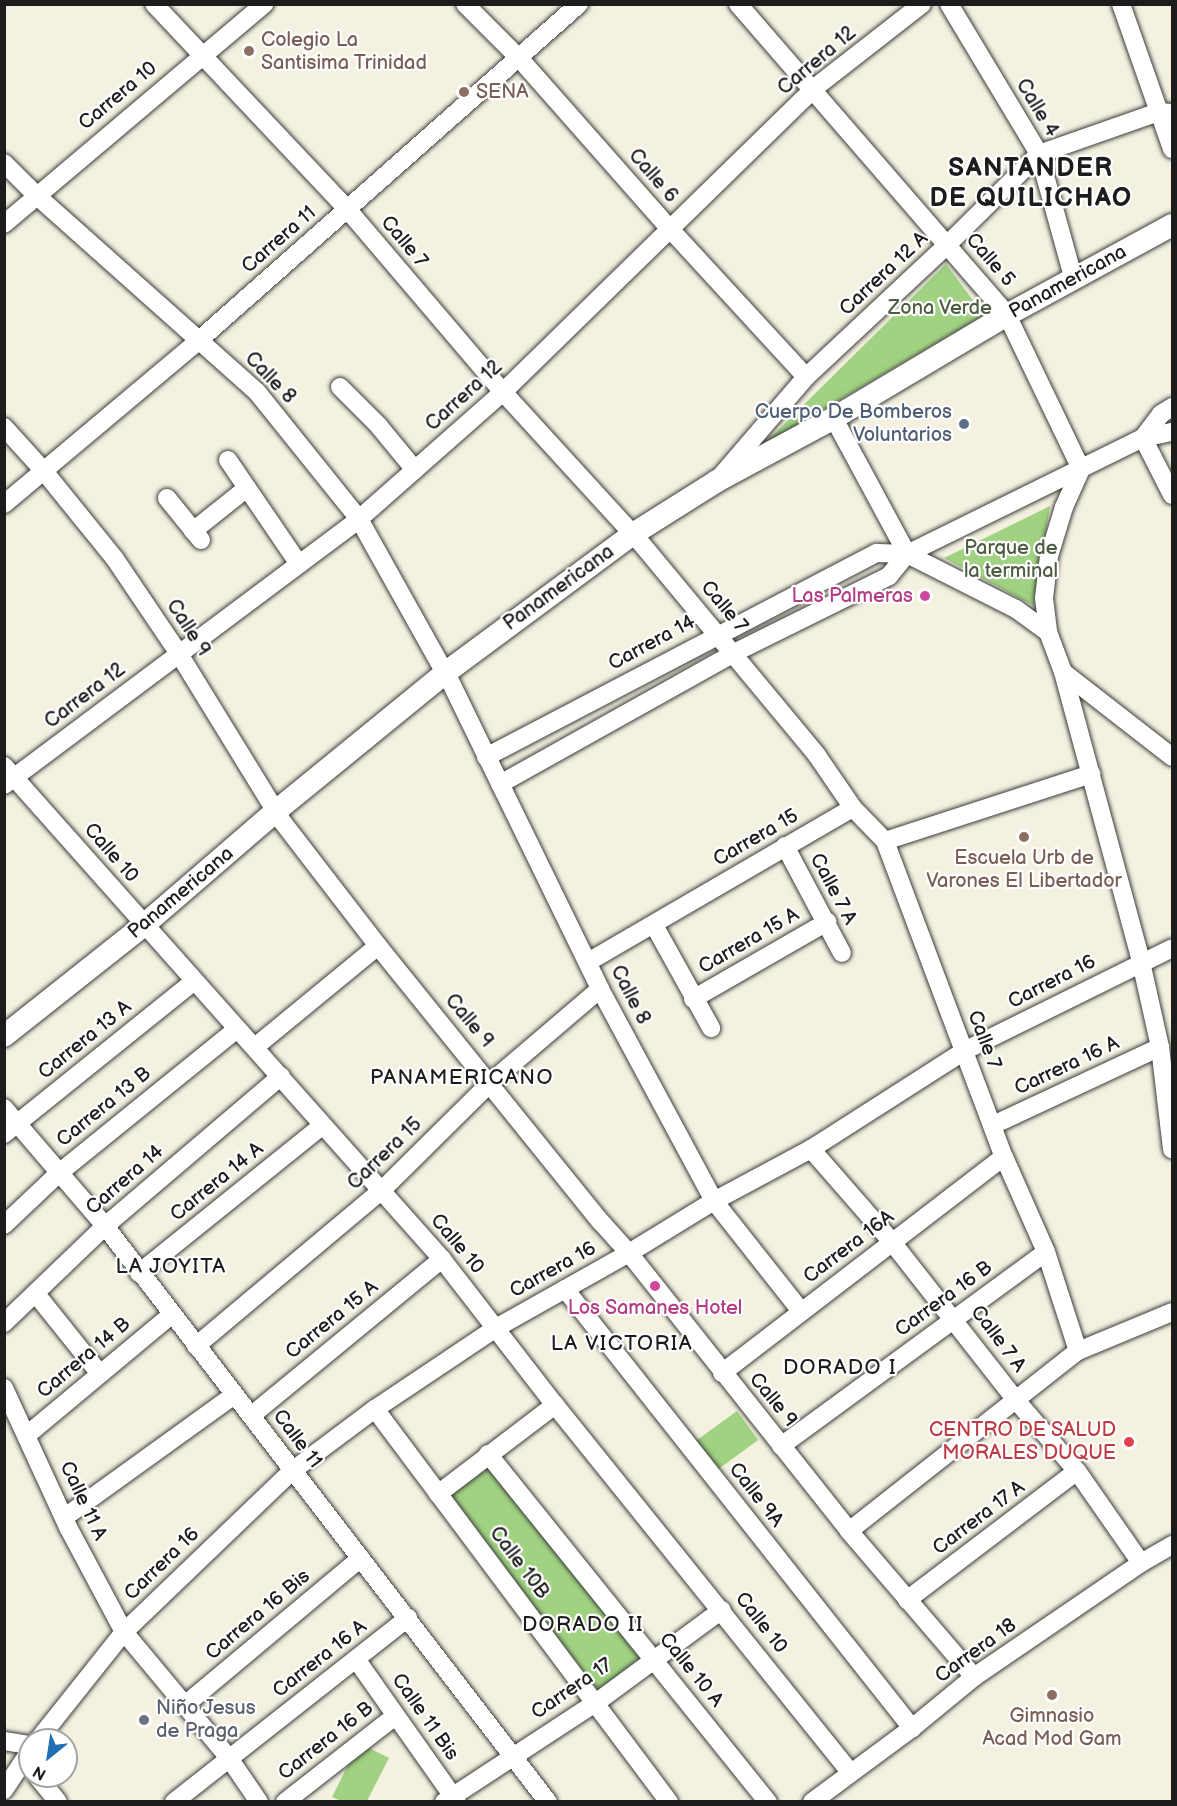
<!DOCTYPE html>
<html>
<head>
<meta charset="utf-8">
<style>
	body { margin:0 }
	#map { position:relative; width:1177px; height:1806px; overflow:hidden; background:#f4f1e1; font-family:"Balsamiq Sans",sans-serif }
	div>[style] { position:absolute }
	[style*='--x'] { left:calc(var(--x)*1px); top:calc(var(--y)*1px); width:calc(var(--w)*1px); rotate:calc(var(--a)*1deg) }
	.green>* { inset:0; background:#a1d282; transform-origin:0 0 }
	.roads { filter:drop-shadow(0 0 2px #3c3c3a) drop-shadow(0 0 2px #3c3c3a) }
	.minor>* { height:18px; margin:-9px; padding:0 9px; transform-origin:9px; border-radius:9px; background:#fff }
	.major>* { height:22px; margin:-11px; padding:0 11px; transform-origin:11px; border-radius:11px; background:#fff }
	.dots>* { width:16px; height:16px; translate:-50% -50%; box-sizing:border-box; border:3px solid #fff; border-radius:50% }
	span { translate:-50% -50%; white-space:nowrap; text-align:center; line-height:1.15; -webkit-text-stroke:4.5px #fff; paint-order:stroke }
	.education-label { font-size:20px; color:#785e54 }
	.left { translate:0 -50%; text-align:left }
	.street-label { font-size:20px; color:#1c1c1c }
	.park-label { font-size:20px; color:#4b5c40 }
	.service-label { font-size:20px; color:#4e5e75 }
	.right { translate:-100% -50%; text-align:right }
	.hotel-label { font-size:20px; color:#b23c85 }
	.health-label { font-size:20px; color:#be3a42 }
	.worship-label { font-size:20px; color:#5b616d }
	.neighbourhood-label { font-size:21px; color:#1c1c1c; letter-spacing:1.5px }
	.district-label { font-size:26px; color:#1c1c1c; font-weight:700; letter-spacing:1.5px }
	.frame { position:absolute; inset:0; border:6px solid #1c1c1c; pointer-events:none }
	.north { position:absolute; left:18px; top:1728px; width:60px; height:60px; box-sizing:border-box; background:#fff; border:2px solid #a4a4a4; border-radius:50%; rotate:210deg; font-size:16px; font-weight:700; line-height:24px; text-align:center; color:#1c1c1c }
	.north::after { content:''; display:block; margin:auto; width:21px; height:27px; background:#1f6fb2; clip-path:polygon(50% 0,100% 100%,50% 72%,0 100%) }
</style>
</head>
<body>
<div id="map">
	<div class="green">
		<div style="clip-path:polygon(946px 264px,984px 315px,763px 445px)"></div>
		<div style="clip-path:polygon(1050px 506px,1034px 606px,944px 558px)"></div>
		<div style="left:737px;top:1411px;width:36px;height:57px;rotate:54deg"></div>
		<div style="left:490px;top:1459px;width:249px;height:57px;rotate:52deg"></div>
		<div style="clip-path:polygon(359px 1743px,389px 1758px,367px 1801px,341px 1801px,332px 1797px)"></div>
	</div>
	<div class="roads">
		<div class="minor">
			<div style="--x:154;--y:4;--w:283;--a:46.7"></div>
			<div style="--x:348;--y:210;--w:239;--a:49.6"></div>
			<div style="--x:503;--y:392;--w:203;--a:47.6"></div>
			<div style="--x:640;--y:542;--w:276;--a:50.3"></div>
			<div style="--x:816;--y:754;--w:65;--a:55.6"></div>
			<div style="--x:853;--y:808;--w:46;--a:45.9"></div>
			<div style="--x:885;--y:841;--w:338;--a:69.4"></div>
			<div style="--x:1004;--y:1157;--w:104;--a:66.1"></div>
			<div style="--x:1046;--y:1252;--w:104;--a:72.1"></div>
			<div style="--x:465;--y:4;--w:78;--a:45"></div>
			<div style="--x:520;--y:59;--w:227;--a:48.6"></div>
			<div style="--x:670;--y:229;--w:201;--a:47.4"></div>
			<div style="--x:738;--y:4;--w:411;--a:49.1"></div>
			<div style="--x:1007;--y:315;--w:171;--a:64.3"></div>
			<div style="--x:1081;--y:469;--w:42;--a:114.1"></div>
			<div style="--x:1064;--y:507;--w:51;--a:107"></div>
			<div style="--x:1049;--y:556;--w:42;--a:96.8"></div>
			<div style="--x:1044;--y:598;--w:34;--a:83"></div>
			<div style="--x:1048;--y:632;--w:43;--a:69.4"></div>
			<div style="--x:1063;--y:672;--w:300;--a:74.9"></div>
			<div style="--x:1141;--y:962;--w:87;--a:77.4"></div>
			<div style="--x:1160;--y:1047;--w:103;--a:83.3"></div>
			<div style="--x:949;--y:4;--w:175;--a:59"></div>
			<div style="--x:1039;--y:154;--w:128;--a:74.5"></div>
			<div style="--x:1121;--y:4;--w:154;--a:70.6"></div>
			<div style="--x:4;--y:163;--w:45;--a:45"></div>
			<div style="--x:36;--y:195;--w:296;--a:41.7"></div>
			<div style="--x:257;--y:392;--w:163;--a:51.2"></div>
			<div style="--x:359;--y:519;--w:176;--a:60.8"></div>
			<div style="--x:4;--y:224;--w:341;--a:-40.2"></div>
			<div style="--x:340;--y:387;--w:54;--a:45"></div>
			<div style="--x:378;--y:425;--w:58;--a:50.6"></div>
			<div style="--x:4;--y:427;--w:58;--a:47.8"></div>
			<div style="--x:43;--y:470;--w:114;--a:51"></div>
			<div style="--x:115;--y:559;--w:115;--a:56"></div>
			<div style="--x:179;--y:654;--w:195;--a:58.4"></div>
			<div style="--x:281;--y:820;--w:159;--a:52.4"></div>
			<div style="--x:378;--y:946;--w:355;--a:51.1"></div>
			<div style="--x:601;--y:1222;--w:42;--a:47.9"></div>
			<div style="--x:629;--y:1253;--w:355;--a:51.6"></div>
			<div style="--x:849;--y:1531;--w:192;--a:49.4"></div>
			<div style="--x:839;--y:428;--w:143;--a:61.6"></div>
			<div style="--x:907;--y:554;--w:122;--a:26.8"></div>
			<div style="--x:1016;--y:609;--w:39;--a:36"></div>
			<div style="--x:1143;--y:438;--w:64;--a:63"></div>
			<div style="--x:1143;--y:438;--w:30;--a:-53"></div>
			<div style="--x:1161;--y:414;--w:13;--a:-32"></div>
			<div style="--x:228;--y:460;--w:126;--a:55.7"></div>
			<div style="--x:720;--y:477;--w:132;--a:-49.3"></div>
			<div style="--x:806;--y:377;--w:193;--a:-43.1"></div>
			<div style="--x:947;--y:245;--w:129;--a:-44.7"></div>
			<div style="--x:1039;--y:154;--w:126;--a:-19.4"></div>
			<div style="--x:1158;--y:112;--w:14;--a:4"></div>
			<div style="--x:167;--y:498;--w:54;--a:51"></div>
			<div style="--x:4;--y:504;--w:253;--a:-40"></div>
			<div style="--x:198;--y:341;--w:509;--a:-41.49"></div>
			<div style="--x:193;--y:531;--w:69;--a:-38.5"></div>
			<div style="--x:1063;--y:672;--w:138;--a:37.9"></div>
			<div style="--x:450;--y:681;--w:343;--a:64"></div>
			<div style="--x:600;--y:989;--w:241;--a:61.7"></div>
			<div style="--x:714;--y:1201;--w:140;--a:51.7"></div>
			<div style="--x:486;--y:757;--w:441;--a:-27.6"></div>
			<div style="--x:877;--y:553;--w:30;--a:2"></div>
			<div style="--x:4;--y:766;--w:659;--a:48.38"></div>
			<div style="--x:442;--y:1259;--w:185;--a:52.3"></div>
			<div style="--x:555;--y:1405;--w:471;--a:51.2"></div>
			<div style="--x:500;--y:784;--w:268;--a:-29.2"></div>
			<div style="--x:734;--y:653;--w:173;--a:-26.4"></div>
			<div style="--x:889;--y:576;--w:28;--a:-51"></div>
			<div style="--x:907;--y:554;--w:263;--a:-26.2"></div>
			<div style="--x:1143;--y:438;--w:30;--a:-12"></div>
			<div style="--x:4;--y:785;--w:444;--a:-36.8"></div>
			<div style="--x:359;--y:519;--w:192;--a:-41.4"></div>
			<div style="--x:503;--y:392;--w:433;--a:-44.3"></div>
			<div style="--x:813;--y:89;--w:138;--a:-37.9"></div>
			<div style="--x:885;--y:841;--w:217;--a:-18"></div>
			<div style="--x:785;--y:846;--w:121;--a:62"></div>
			<div style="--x:654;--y:925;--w:118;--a:61"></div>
			<div style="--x:588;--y:962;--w:306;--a:-30.2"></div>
			<div style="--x:693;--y:999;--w:155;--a:-29.9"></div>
			<div style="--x:255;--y:1047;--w:159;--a:-39.4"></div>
			<div style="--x:4;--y:1108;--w:155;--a:49.4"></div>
			<div style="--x:105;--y:1226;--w:727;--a:52.44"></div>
			<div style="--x:993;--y:1125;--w:184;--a:-25"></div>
			<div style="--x:4;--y:1134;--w:243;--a:-38.8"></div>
			<div style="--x:811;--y:1149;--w:123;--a:48.9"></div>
			<div style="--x:892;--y:1242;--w:199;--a:51.9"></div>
			<div style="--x:1015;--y:1399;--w:95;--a:49.3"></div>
			<div style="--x:1077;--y:1471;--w:112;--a:55.2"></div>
			<div style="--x:4;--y:1225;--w:76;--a:-43.4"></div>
			<div style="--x:59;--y:1173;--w:229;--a:-39"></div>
			<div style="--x:139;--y:1273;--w:235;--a:-38.8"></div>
			<div style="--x:565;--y:1289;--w:560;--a:51.68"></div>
			<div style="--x:36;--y:1294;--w:102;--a:51.3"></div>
			<div style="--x:4;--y:1323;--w:140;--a:-43.8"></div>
			<div style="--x:105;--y:1226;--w:231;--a:-40.4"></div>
			<div style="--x:196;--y:1346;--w:241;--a:-40"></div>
			<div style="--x:381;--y:1191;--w:155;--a:-44.7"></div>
			<div style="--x:491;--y:1082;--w:143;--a:-40.5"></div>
			<div style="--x:722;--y:1373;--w:355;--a:-37.5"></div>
			<div style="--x:4;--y:1388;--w:155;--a:65.3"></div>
			<div style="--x:69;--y:1529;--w:117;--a:61.9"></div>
			<div style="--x:124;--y:1632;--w:164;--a:50.2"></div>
			<div style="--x:229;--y:1758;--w:53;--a:55.7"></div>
			<div style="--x:375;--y:1409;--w:491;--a:53.2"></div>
			<div style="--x:252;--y:1415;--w:246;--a:-39.4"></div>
			<div style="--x:27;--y:1435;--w:187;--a:-39.8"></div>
			<div style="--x:781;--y:1446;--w:328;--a:-36.2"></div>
			<div style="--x:488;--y:1454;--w:447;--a:51.2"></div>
			<div style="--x:438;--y:1494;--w:147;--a:-37.3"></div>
			<div style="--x:65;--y:1517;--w:208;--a:-35.8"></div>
			<div style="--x:849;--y:1531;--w:291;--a:-38.2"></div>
			<div style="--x:1078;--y:1351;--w:102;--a:-22.5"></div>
			<div style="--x:907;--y:1600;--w:213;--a:-37.2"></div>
			<div style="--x:356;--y:1659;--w:175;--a:54.8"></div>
			<div style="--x:185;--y:1705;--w:229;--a:-39.9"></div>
			<div style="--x:38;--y:1740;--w:138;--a:-51.5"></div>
			<div style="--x:124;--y:1632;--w:233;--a:-43.8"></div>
			<div style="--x:292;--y:1471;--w:104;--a:-36.8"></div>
			<div style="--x:375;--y:1409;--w:146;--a:-33.8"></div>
			<div style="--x:496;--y:1328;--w:153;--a:-29.4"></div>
			<div style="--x:629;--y:1253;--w:100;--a:-31.5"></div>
			<div style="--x:714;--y:1201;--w:110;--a:-28.2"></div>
			<div style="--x:811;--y:1149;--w:182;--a:-32.6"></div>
			<div style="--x:964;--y:1051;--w:232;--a:-26.3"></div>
			<div style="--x:4;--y:1741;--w:26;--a:9"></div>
			<div style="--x:37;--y:1776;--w:33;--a:51"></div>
			<div style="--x:4;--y:1790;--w:47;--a:-56.3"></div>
			<div style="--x:174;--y:1802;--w:298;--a:-38.2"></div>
			<div style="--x:285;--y:1802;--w:140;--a:-38"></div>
			<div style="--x:444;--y:1802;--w:183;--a:-33.2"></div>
			<div style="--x:597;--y:1702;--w:155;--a:-36.4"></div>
			<div style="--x:812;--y:1802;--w:124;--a:-36.5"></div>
			<div style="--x:912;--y:1728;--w:80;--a:-39.4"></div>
			<div style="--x:974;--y:1677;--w:202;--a:-34.3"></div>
			<div style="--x:1141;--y:1563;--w:36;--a:-30"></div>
		</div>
		<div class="major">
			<div style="--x:4;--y:1036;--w:179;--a:-38.4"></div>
			<div style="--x:144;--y:925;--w:174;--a:-40.8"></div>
			<div style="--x:276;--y:811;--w:218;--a:-39.2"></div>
			<div style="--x:445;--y:673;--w:234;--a:-36.5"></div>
			<div style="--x:633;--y:534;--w:99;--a:-32.2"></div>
			<div style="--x:717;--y:481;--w:133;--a:-28.3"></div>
			<div style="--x:834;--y:418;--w:201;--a:-30.8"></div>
			<div style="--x:1007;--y:315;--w:188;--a:-28.6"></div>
		</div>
	</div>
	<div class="dots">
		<div style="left:249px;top:51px;background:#8d6e63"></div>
		<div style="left:464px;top:92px;background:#8d6e63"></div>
		<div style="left:964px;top:424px;background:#5c6f8a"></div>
		<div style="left:925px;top:596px;background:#d1479c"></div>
		<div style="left:1024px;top:837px;background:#8d6e63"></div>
		<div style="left:655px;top:1286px;background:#d1479c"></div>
		<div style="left:1129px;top:1442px;background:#e0444e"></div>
		<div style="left:1052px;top:1695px;background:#8d6e63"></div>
		<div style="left:144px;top:1720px;background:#6b7280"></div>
	</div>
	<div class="education-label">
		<span class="left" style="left:261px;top:52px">Colegio La<br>Santisima Trinidad</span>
		<span class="left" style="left:476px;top:92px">SENA</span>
		<span style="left:1024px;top:870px">Escuela Urb de<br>Varones El Libertador</span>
		<span style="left:1052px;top:1728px">Gimnasio<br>Acad Mod Gam</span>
	</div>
	<div class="street-label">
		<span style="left:817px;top:61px;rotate:-40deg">Carrera 12</span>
		<span style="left:118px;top:96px;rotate:-40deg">Carrera 10</span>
		<span style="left:1037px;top:108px;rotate:59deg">Calle 4</span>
		<span style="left:653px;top:176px;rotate:49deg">Calle 6</span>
		<span style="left:279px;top:240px;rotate:-41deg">Carrera 11</span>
		<span style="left:404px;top:242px;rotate:50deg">Calle 7</span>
		<span style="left:990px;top:260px;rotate:49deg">Calle 5</span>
		<span style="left:884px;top:274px;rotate:-43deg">Carrera 12 A</span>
		<span style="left:1068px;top:282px;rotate:-29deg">Panamericana</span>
		<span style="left:270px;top:378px;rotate:46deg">Calle 8</span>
		<span style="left:464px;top:396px;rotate:-42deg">Carrera 12</span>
		<span style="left:559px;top:588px;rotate:-36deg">Panamericana</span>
		<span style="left:724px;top:607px;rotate:50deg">Calle 7</span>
		<span style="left:188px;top:628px;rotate:57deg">Calle 9</span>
		<span style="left:652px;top:643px;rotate:-28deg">Carrera 14</span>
		<span style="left:85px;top:696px;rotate:-37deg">Carrera 12</span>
		<span style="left:756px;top:838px;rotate:-30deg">Carrera 15</span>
		<span style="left:111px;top:853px;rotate:49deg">Calle 10</span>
		<span style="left:833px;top:889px;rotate:62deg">Calle 7 A</span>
		<span style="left:181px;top:893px;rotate:-40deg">Panamericana</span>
		<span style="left:749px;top:941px;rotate:-30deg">Carrera 15 A</span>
		<span style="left:1052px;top:982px;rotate:-27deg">Carrera 16</span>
		<span style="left:630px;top:995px;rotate:63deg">Calle 8</span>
		<span style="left:469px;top:1021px;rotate:50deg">Calle 9</span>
		<span style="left:85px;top:1040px;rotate:-39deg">Carrera 13 A</span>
		<span style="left:984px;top:1040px;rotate:69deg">Calle 7</span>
		<span style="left:1067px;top:1066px;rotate:-25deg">Carrera 16 A</span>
		<span style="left:104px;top:1107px;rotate:-39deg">Carrera 13 B</span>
		<span style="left:385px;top:1154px;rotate:-44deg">Carrera 15</span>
		<span style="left:125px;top:1180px;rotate:-41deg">Carrera 14</span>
		<span style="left:217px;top:1182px;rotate:-39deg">Carrera 14 A</span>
		<span style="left:457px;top:1244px;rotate:50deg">Calle 10</span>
		<span style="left:849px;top:1247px;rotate:-37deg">Carrera 16A</span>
		<span style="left:553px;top:1270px;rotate:-29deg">Carrera 16</span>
		<span style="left:944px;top:1299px;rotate:-36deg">Carrera 16 B</span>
		<span style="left:332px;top:1320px;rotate:-39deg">Carrera 15 A</span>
		<span style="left:998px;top:1339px;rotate:53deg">Calle 7 A</span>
		<span style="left:84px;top:1358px;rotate:-40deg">Carrera 14 B</span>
		<span style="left:773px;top:1400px;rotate:51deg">Calle 9</span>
		<span style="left:297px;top:1439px;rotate:53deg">Calle 11</span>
		<span style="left:756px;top:1495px;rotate:52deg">Calle 9A</span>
		<span style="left:83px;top:1501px;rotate:65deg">Calle 11 A</span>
		<span style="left:979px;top:1518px;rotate:-37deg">Carrera 17 A</span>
		<span style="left:519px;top:1563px;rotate:53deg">Calle 10B</span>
		<span style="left:162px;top:1564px;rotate:-44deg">Carrera 16</span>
		<span style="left:258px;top:1615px;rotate:-40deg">Carrera 16 Bis</span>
		<span style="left:761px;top:1623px;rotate:52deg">Calle 10</span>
		<span style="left:976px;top:1651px;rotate:-36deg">Carrera 18</span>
		<span style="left:320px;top:1659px;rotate:-38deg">Carrera 16 A</span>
		<span style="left:691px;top:1670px;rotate:51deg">Calle 10 A</span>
		<span style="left:572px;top:1689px;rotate:-34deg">Carrera 17</span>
		<span style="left:425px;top:1717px;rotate:55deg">Calle 11 Bis</span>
		<span style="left:326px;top:1741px;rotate:-38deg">Carrera 16 B</span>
	</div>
	<div class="park-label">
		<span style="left:940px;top:308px">Zona Verde</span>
		<span style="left:1011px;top:560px">Parque de<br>la terminal</span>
	</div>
	<div class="service-label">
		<span class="right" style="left:952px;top:424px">Cuerpo De Bomberos<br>Voluntarios</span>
	</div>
	<div class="hotel-label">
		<span class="right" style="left:913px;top:596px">Las Palmeras</span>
		<span style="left:655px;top:1308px">Los Samanes Hotel</span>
	</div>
	<div class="health-label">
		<span class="right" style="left:1116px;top:1442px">CENTRO DE SALUD<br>MORALES DUQUE</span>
	</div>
	<div class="worship-label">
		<span class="left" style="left:156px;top:1720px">Niño Jesus<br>de Praga</span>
	</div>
	<div class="neighbourhood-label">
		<span style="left:462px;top:1078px">PANAMERICANO</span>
		<span style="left:171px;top:1267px">LA JOYITA</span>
		<span style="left:622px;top:1344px">LA VICTORIA</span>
		<span style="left:840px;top:1368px">DORADO I</span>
		<span style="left:583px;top:1625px">DORADO II</span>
	</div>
	<div class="district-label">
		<span style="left:1031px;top:184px">SANTANDER<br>DE QUILICHAO</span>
	</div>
	<div class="frame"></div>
	<div class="north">N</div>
</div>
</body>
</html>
